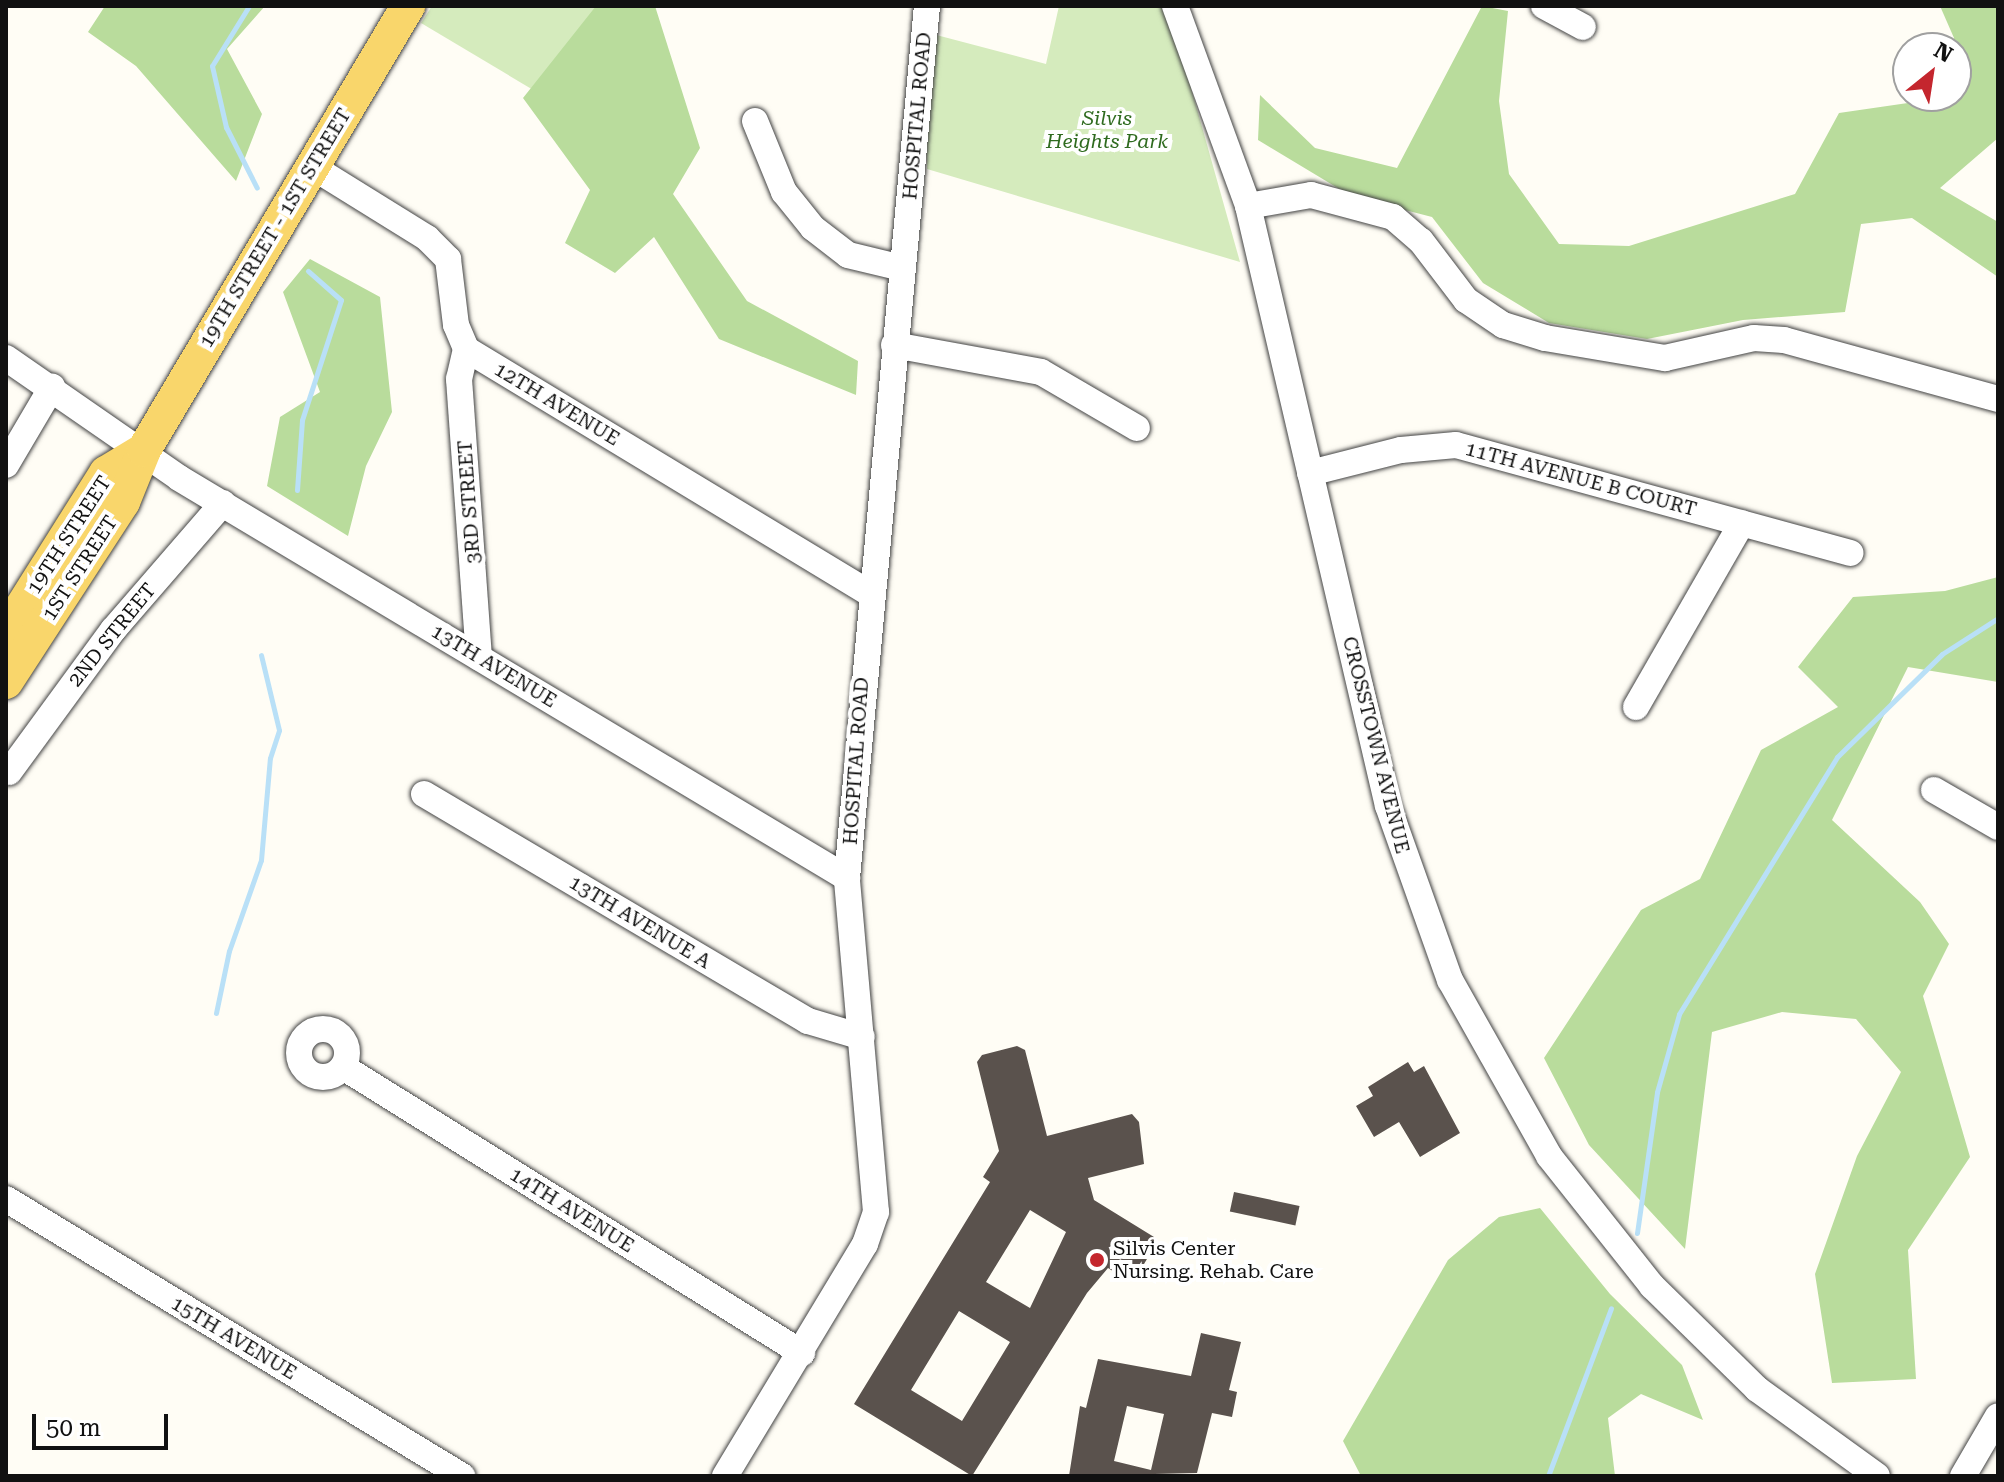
<!DOCTYPE html>
<html>
<head>
<meta charset="utf-8">
<style>
	body { margin:0 }
	#map { position:relative; width:2004px; height:1482px; overflow:hidden; background:#fffdf5; font-family:"Roboto Serif",serif }
	div>[style] { position:absolute }
	[style*='--x'] { left:calc(var(--x)*1px); top:calc(var(--y)*1px); width:calc(var(--w)*1px); rotate:calc(var(--a)*1deg) }
	.green>* { inset:0; background:#d5ebbd }
	.forest>* { inset:0; background:#b9dc9c }
	.stream>* { height:5px; margin:-2.5px; padding:0 2.5px; transform-origin:2.5px; border-radius:2.5px; background:#b9e0f7 }
	.building>* { inset:0; background:#5a524d; transform-origin:0 0 }
	.roads { filter:drop-shadow(0 0 2px #444) drop-shadow(0 0 2px #444) }
	.minor>* { height:26px; margin:-13px; padding:0 13px; transform-origin:13px; border-radius:13px; background:#fff }
	.minor>.ring { margin:-13px; padding:0; box-sizing:content-box; background:none; border:26px solid #fff; border-radius:50% }
	.major>* { height:34px; margin:-17px; padding:0 17px; transform-origin:17px; border-radius:17px; background:#f9d66b }
	.dots>* { width:22px; height:22px; translate:-50% -50%; box-sizing:border-box; border:4px solid #fff; border-radius:50% }
	span { translate:-50% -50%; white-space:nowrap; text-align:center; line-height:1.15; -webkit-text-stroke:8px #fff; paint-order:stroke }
	.street-label { font-size:20px; color:#111 }
	.park-label { font-size:20px; color:#2f6b1f; font-style:italic }
	.poi-label { font-size:20px; color:#111 }
	.left { translate:0 -50%; text-align:left }
	.frame { position:absolute; inset:0; border:8px solid #111; pointer-events:none }
	.north { position:absolute; left:1892px; top:32px; width:80px; height:80px; box-sizing:border-box; background:#fff; border:2px solid #a0a0a0; border-radius:50%; rotate:30deg; font-size:22px; font-weight:700; line-height:32px; text-align:center; color:#111 }
	.north::after { content:''; display:block; margin:auto; width:28px; height:36px; background:#c4262e; clip-path:polygon(50% 0,100% 100%,50% 72%,0 100%) }
	.scale { position:absolute; left:32px; top:1414px; width:136px; height:36px; box-sizing:border-box; border:4px solid #111; border-top:0; padding-left:10px; font-size:24px; line-height:28px; white-space:nowrap; color:#111; -webkit-text-stroke:6px #fff; paint-order:stroke }
</style>
</head>
<body>
<div id="map">
	<div class="green">
		<div style="clip-path:polygon(432px 6px,619px 6px,545px 97px,421px 23px)"></div>
		<div style="clip-path:polygon(1059px 6px,1168px 6px,1240px 262px,927px 169px,925px 32px,1046px 64px)"></div>
	</div>
	<div class="forest">
		<div style="clip-path:polygon(105px 6px,265px 6px,227px 49px,262px 114px,236px 181px,136px 66px,88px 32px)"></div>
		<div style="clip-path:polygon(596px 6px,655px 6px,700px 148px,673px 194px,747px 301px,858px 361px,856px 395px,719px 339px,654px 237px,615px 273px,565px 243px,590px 190px,523px 98px)"></div>
		<div style="clip-path:polygon(1482px 6px,1508px 11px,1499px 101px,1509px 174px,1559px 244px,1629px 246px,1795px 194px,1839px 113px,1956px 96px,1956px 48px,1950px 48px,1954px 38px,1940px 6px,1998px 6px,1998px 138px,1940px 188px,1998px 222px,1998px 277px,1912px 218px,1861px 224px,1845px 312px,1743px 320px,1647px 339px,1549px 323px,1483px 283px,1432px 217px,1351px 196px,1258px 140px,1260px 95px,1315px 148px,1397px 168px)"></div>
		<div style="clip-path:polygon(310px 259px,380px 297px,392px 412px,366px 466px,348px 536px,267px 486px,280px 417px,320px 392px,283px 292px)"></div>
		<div style="clip-path:polygon(1998px 577px,1998px 682px,1908px 667px,1832px 820px,1920px 902px,1949px 944px,1923px 996px,1970px 1157px,1908px 1250px,1916px 1379px,1832px 1383px,1815px 1274px,1857px 1156px,1901px 1072px,1856px 1019px,1782px 1012px,1712px 1032px,1685px 1249px,1589px 1145px,1544px 1058px,1641px 910px,1700px 879px,1761px 750px,1838px 707px,1798px 667px,1853px 597px,1945px 591px)"></div>
		<div style="clip-path:polygon(1540px 1208px,1610px 1294px,1682px 1365px,1703px 1420px,1641px 1394px,1608px 1418px,1615px 1476px,1361px 1476px,1343px 1441px,1448px 1260px,1499px 1217px)"></div>
	</div>
	<div class="stream">
		<div style="--x:249;--y:6;--w:70;--a:121.7"></div>
		<div style="--x:212;--y:66;--w:63;--a:77.1"></div>
		<div style="--x:226;--y:127;--w:68;--a:63.1"></div>
		<div style="--x:297;--y:490;--w:70;--a:-85.9"></div>
		<div style="--x:302;--y:420;--w:126;--a:-72"></div>
		<div style="--x:341;--y:300;--w:44;--a:-138.7"></div>
		<div style="--x:216;--y:1013;--w:63;--a:-78.2"></div>
		<div style="--x:229;--y:951;--w:96;--a:-70.6"></div>
		<div style="--x:261;--y:860;--w:102;--a:-85"></div>
		<div style="--x:270;--y:758;--w:29;--a:-72"></div>
		<div style="--x:279;--y:730;--w:77;--a:-103.5"></div>
		<div style="--x:1637;--y:1233;--w:142;--a:-81.9"></div>
		<div style="--x:1657;--y:1092;--w:81;--a:-74.2"></div>
		<div style="--x:1679;--y:1014;--w:302;--a:-58.4"></div>
		<div style="--x:1837;--y:757;--w:147;--a:-44.4"></div>
		<div style="--x:1942;--y:654;--w:67;--a:-32.7"></div>
		<div style="--x:1548;--y:1476;--w:179;--a:-69.4"></div>
	</div>
	<div class="building">
		<div style="clip-path:polygon(evenodd,1017px 1046px,1025px 1050px,1047px 1136px,1132px 1114px,1139px 1122px,1144px 1164px,1088px 1178px,1094px 1200px,1154px 1237px,1154px 1247px,1137px 1276px,1128px 1281px,1108px 1268px,1087px 1293px,972px 1476px,854px 1404px,990px 1182px,983px 1177px,999px 1151px,977px 1062px,982px 1055px,1017px 1046px,1030px 1210px,1066px 1232px,1030px 1308px,986px 1282px,1030px 1210px,1017px 1046px,959px 1311px,1010px 1342px,962px 1421px,911px 1390px,959px 1311px)"></div>
		<div style="clip-path:polygon(1408px 1062px,1414px 1072px,1424px 1066px,1460px 1133px,1420px 1157px,1399px 1122px,1374px 1137px,1356px 1106px,1373px 1096px,1368px 1087px)"></div>
		<div style="left:1234px;top:1192px;width:67px;height:20px;rotate:12deg"></div>
		<div style="clip-path:polygon(evenodd,1201px 1333px,1241px 1342px,1229px 1390px,1237px 1392px,1232px 1417px,1212px 1413px,1197px 1473px,1069px 1476px,1080px 1406px,1086px 1408px,1098px 1359px,1191px 1376px,1201px 1333px,1127px 1406px,1164px 1414px,1151px 1470px,1114px 1461px,1127px 1406px)"></div>
	</div>
	<div class="roads">
		<div class="minor">
			<div style="--x:1175;--y:6;--w:213;--a:69.9"></div>
			<div style="--x:1248;--y:206;--w:616;--a:76.87"></div>
			<div style="--x:1388;--y:806;--w:185;--a:70.4"></div>
			<div style="--x:1450;--y:980;--w:202;--a:60.6"></div>
			<div style="--x:1549;--y:1156;--w:166;--a:51.6"></div>
			<div style="--x:1652;--y:1286;--w:147;--a:44.4"></div>
			<div style="--x:1757;--y:1389;--w:148;--a:35.9"></div>
			<div style="--x:1544;--y:6;--w:44;--a:28.3"></div>
			<div style="--x:755;--y:121;--w:77;--a:67.8"></div>
			<div style="--x:784;--y:192;--w:46;--a:51.1"></div>
			<div style="--x:813;--y:228;--w:44;--a:37.6"></div>
			<div style="--x:848;--y:255;--w:56;--a:13.5"></div>
			<div style="--x:311;--y:166;--w:137;--a:31.8"></div>
			<div style="--x:427;--y:238;--w:30;--a:45"></div>
			<div style="--x:448;--y:259;--w:66;--a:83.1"></div>
			<div style="--x:456;--y:325;--w:26;--a:67"></div>
			<div style="--x:466;--y:349;--w:471;--a:31.2"></div>
			<div style="--x:1248;--y:206;--w:64;--a:-9.9"></div>
			<div style="--x:1311;--y:195;--w:85;--a:15"></div>
			<div style="--x:1393;--y:217;--w:37;--a:41"></div>
			<div style="--x:1421;--y:241;--w:74;--a:52.7"></div>
			<div style="--x:1466;--y:300;--w:45;--a:34"></div>
			<div style="--x:1503;--y:325;--w:44;--a:17.2"></div>
			<div style="--x:1545;--y:338;--w:122;--a:9.5"></div>
			<div style="--x:1665;--y:358;--w:91;--a:-12.7"></div>
			<div style="--x:1754;--y:338;--w:30;--a:4"></div>
			<div style="--x:1784;--y:340;--w:222;--a:15.4"></div>
			<div style="--x:894;--y:345;--w:149;--a:10.4"></div>
			<div style="--x:1041;--y:372;--w:111;--a:30.3"></div>
			<div style="--x:466;--y:349;--w:31;--a:103"></div>
			<div style="--x:459;--y:379;--w:279;--a:85.9"></div>
			<div style="--x:6;--y:358;--w:211;--a:34.7"></div>
			<div style="--x:179;--y:478;--w:779;--a:30.91"></div>
			<div style="--x:6;--y:465;--w:91;--a:-59.5"></div>
			<div style="--x:1310;--y:473;--w:94;--a:-14.2"></div>
			<div style="--x:1401;--y:450;--w:55;--a:-5.2"></div>
			<div style="--x:1456;--y:445;--w:409;--a:15.3"></div>
			<div style="--x:1636;--y:707;--w:212;--a:-60.1"></div>
			<div style="--x:9;--y:772;--w:176;--a:-53.8"></div>
			<div style="--x:113;--y:630;--w:168;--a:-49.1"></div>
			<div style="--x:1934;--y:790;--w:74;--a:30"></div>
			<div style="--x:424;--y:794;--w:446;--a:30.6"></div>
			<div style="--x:808;--y:1021;--w:56;--a:16.5"></div>
			<div class="ring" style="left:299px;top:1029px;width:22px;height:22px"></div>
			<div style="--x:343;--y:1067;--w:541;--a:31.93"></div>
			<div style="--x:6;--y:1199;--w:534;--a:31.28"></div>
			<div style="--x:725;--y:1476;--w:271;--a:-58.9"></div>
			<div style="--x:865;--y:1244;--w:34;--a:-71"></div>
			<div style="--x:876;--y:1212;--w:335;--a:-95"></div>
			<div style="--x:847;--y:878;--w:876;--a:-84.76"></div>
			<div style="--x:1963;--y:1476;--w:69;--a:-59.7"></div>
		</div>
		<div class="major">
			<div style="--x:6;--y:632;--w:188;--a:-57.8"></div>
			<div style="--x:106;--y:473;--w:44;--a:-31.2"></div>
			<div style="--x:6;--y:682;--w:215;--a:-57"></div>
			<div style="--x:123;--y:502;--w:56;--a:-68"></div>
			<div style="--x:144;--y:450;--w:517;--a:-59.26"></div>
		</div>
	</div>
	<div class="dots">
		<div style="left:1097px;top:1260px;background:#c4262e"></div>
	</div>
	<div class="street-label">
		<span style="left:917px;top:116px;rotate:-85deg">HOSPITAL ROAD</span>
		<span style="left:275px;top:228px;rotate:-59deg">19TH STREET - 1ST STREET</span>
		<span style="left:557px;top:404px;rotate:31deg">12TH AVENUE</span>
		<span style="left:1581px;top:479px;rotate:15deg">11TH AVENUE B COURT</span>
		<span style="left:469px;top:502px;rotate:-94deg">3RD STREET</span>
		<span style="left:69px;top:535px;rotate:-57deg">19TH STREET</span>
		<span style="left:80px;top:568px;rotate:-57deg">1ST STREET</span>
		<span style="left:112px;top:635px;rotate:-51deg">2ND STREET</span>
		<span style="left:494px;top:666px;rotate:31deg">13TH AVENUE</span>
		<span style="left:1376px;top:745px;rotate:76deg">CROSSTOWN AVENUE</span>
		<span style="left:856px;top:761px;rotate:-86deg">HOSPITAL ROAD</span>
		<span style="left:640px;top:922px;rotate:31deg">13TH AVENUE A</span>
		<span style="left:572px;top:1210px;rotate:32deg">14TH AVENUE</span>
		<span style="left:234px;top:1338px;rotate:31deg">15TH AVENUE</span>
	</div>
	<div class="park-label">
		<span style="left:1107px;top:130px">Silvis<br>Heights Park</span>
	</div>
	<div class="poi-label">
		<span class="left" style="left:1113px;top:1260px">Silvis Center<br>Nursing. Rehab. Care</span>
	</div>
	<div class="frame"></div>
	<div class="north">N</div>
	<div class="scale">50 m</div>
</div>
</body>
</html>
